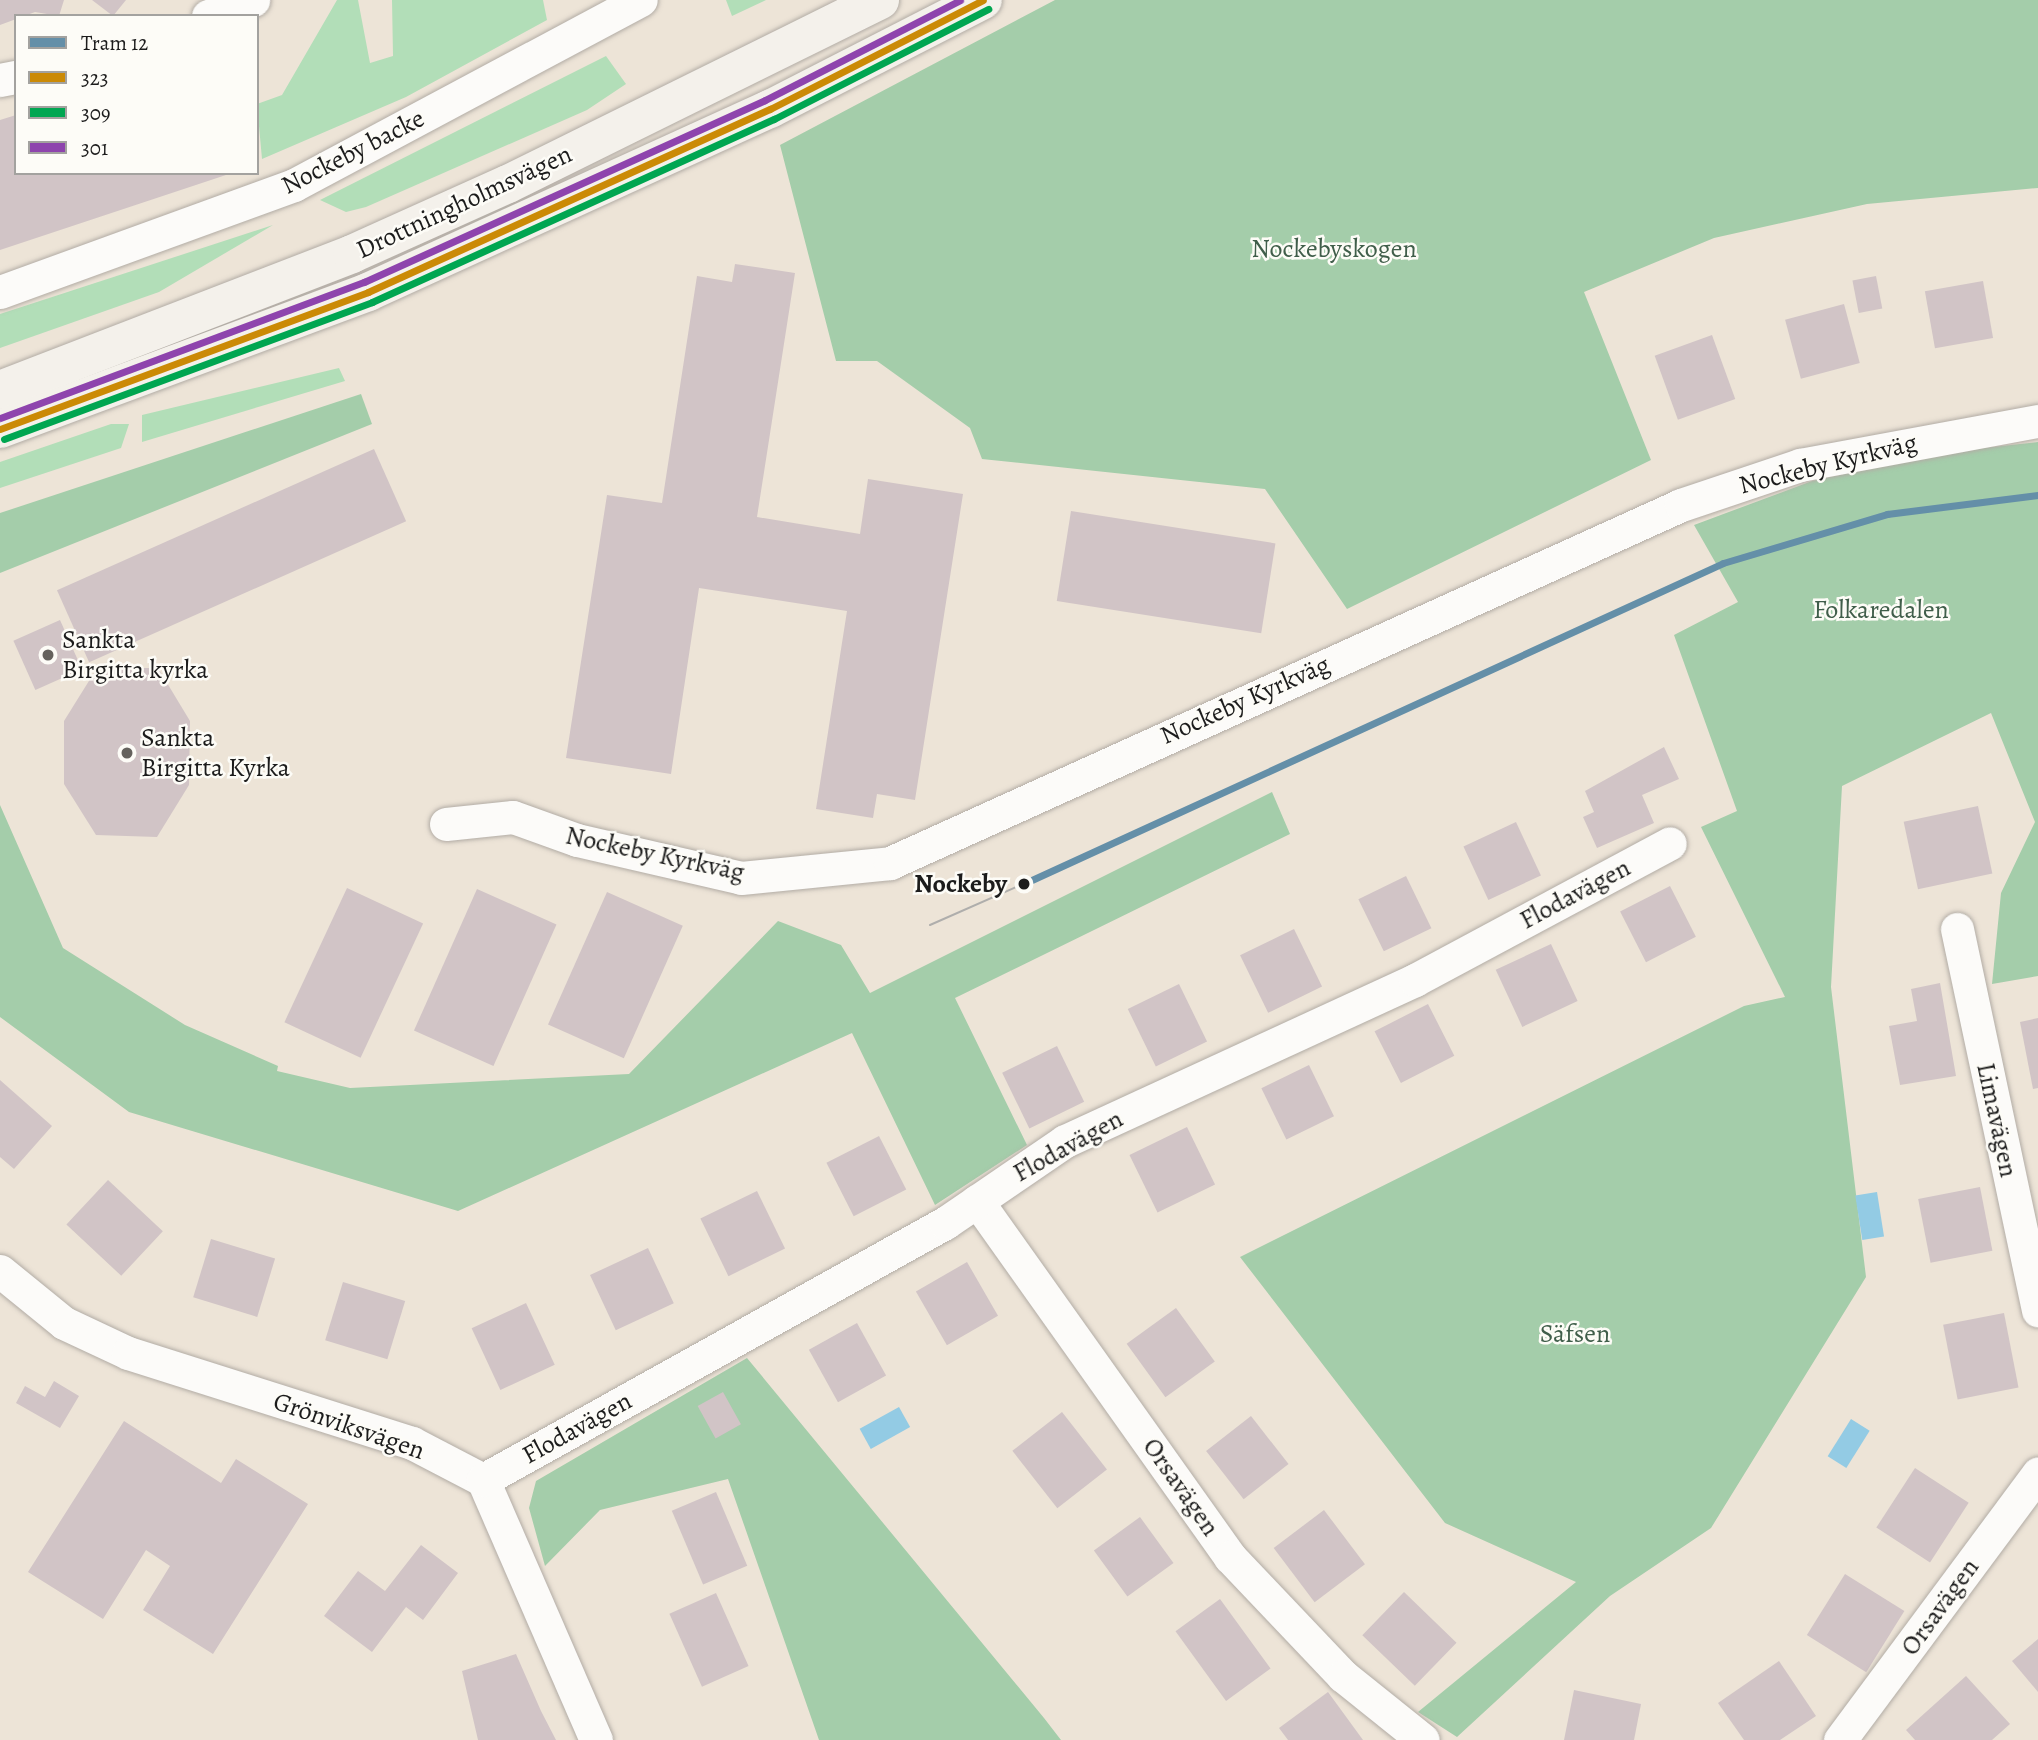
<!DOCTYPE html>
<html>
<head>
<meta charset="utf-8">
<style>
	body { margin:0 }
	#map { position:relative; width:2038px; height:1740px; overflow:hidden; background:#ede4d7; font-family:Alegreya,serif }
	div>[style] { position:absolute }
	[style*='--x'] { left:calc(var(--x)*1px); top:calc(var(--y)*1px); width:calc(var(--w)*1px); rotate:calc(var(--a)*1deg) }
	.green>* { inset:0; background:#b2deb8 }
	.forest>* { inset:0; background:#a4cdaa }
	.water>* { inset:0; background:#93cbe4; transform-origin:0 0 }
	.building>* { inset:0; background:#d1c4c6; transform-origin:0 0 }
	.roads { filter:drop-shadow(0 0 2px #b2aca5) drop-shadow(0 0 2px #b2aca5) }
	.minor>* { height:33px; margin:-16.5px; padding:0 16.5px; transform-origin:16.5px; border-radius:16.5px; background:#fcfbf9 }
	.secondary>* { height:38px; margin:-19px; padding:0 19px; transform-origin:19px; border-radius:19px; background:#f4f1eb }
	.tram>* { height:2px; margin:-1px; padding:0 1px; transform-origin:1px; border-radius:1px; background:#afaeac }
	.bus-1>* { height:7px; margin:-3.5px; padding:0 3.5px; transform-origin:3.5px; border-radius:3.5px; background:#cb8a06 }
	.bus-2>* { height:7px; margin:-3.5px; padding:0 3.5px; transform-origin:3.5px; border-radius:3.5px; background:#00a651 }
	.bus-3>* { height:7px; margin:-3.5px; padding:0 3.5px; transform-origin:3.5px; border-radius:3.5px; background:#8e44ad }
	.tram-1>* { height:7px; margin:-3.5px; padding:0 3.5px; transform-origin:3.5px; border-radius:3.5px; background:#648fa8 }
	.dots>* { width:19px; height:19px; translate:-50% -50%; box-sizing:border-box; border:4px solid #fdfcf7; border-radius:50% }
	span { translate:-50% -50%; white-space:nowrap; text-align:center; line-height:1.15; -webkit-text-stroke:5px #fdfcf7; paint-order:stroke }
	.street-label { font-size:26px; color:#1c1c1c }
	.park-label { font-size:26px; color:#405e4a }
	.poi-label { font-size:26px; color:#1c1c1c }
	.left { translate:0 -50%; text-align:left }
	.stop-label { font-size:26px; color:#1c1c1c; font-weight:700 }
	.right { translate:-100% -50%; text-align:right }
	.legend { position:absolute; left:14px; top:14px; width:245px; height:161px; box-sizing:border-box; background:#fdfcf7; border:2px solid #a3a29f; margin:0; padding:9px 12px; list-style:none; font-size:21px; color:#1c1c1c }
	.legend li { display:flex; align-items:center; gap:14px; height:35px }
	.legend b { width:35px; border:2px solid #a3a29f }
</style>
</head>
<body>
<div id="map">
	<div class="green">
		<div style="clip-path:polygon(337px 0,358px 0,370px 63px,393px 56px,392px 0,543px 0,547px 20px,406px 97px,262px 159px,257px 104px,282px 95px)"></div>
		<div style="clip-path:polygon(726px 0,766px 0,732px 16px)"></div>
		<div style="clip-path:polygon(606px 56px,626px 84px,587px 110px,366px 207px,346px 212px,320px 200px)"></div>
		<div style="clip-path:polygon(273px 225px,159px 292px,0 348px,0 314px)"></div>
		<div style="clip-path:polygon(339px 368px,345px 381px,142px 442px,142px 415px)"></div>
		<div style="clip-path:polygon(111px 424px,129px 424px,121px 448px,0 488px,0 462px)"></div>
	</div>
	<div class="forest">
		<div style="clip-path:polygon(1055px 0,2038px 0,2038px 188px,1867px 204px,1714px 238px,1584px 292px,1651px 460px,1347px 609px,1265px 489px,982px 459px,970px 428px,877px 361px,836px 361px,780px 145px)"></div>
		<div style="clip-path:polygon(361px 394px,372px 424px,0 573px,0 513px)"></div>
		<div style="clip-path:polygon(2038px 442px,2038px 976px,1992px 984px,2001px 893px,2035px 822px,1991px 713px,1842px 786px,1831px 987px,1866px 1277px,1711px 1528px,1610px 1596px,1457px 1737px,1418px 1712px,1576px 1582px,1445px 1523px,1240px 1257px,1744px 1006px,1785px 997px,1701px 827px,1737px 811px,1674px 635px,1738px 602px,1694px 525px,1812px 481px,1946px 452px)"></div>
		<div style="clip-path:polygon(1272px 792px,1290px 834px,955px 998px,1027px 1145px,935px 1205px,852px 1033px,458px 1211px,129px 1112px,0 1017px,0 805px,63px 948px,185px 1025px,278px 1066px,277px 1071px,350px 1088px,629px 1074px,778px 921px,841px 945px,870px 993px)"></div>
		<div style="clip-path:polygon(747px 1358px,1044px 1718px,1061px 1740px,819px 1740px,728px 1479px,600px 1510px,545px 1566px,529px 1508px,536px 1481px)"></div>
	</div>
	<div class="water">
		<div style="left:1877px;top:1192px;width:45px;height:22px;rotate:81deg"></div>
		<div style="left:899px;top:1407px;width:23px;height:45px;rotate:61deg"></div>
		<div style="left:1851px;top:1419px;width:22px;height:44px;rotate:32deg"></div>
	</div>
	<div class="building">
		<div style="clip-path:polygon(0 0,64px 0,59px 16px,35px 12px,0 25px)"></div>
		<div style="clip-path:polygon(92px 0,126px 0,113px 16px)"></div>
		<div style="clip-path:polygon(16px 115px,16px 173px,229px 174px,0 250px,0 120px)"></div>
		<div style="clip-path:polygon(735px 264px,795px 273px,757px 517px,860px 534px,868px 479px,963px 494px,915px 800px,877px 794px,873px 818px,816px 809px,847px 611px,699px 588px,671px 774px,566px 758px,607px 495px,662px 503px,697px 276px,732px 282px)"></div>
		<div style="left:1876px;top:276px;width:33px;height:24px;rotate:79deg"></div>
		<div style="left:1983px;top:281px;width:58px;height:59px;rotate:80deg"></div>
		<div style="left:1844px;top:304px;width:61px;height:61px;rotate:75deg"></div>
		<div style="left:1712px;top:335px;width:68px;height:61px;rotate:70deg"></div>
		<div style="left:374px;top:449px;width:79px;height:347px;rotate:66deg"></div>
		<div style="left:1071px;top:511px;width:207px;height:91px;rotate:9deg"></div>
		<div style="left:60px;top:620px;width:54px;height:51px;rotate:66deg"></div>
		<div style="clip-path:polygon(97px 668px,158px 668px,190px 721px,189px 785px,157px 837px,96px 835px,64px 784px,64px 721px)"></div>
		<div style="clip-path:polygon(1664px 747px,1679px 779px,1642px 795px,1654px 823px,1597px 848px,1583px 817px,1594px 812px,1585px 791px)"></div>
		<div style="left:1978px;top:806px;width:69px;height:76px;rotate:78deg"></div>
		<div style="left:1516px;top:822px;width:59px;height:58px;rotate:65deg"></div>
		<div style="left:1406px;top:876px;width:58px;height:53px;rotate:64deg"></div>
		<div style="left:1670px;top:886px;width:57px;height:56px;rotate:63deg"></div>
		<div style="left:347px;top:888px;width:84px;height:148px;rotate:25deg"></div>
		<div style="left:477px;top:889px;width:87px;height:155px;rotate:24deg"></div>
		<div style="left:607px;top:892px;width:83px;height:145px;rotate:24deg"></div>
		<div style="left:1294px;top:929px;width:64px;height:60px;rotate:64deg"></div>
		<div style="left:1551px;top:944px;width:63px;height:61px;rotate:65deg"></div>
		<div style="clip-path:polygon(1940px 983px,1956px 1076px,1900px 1085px,1889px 1026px,1917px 1021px,1911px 989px)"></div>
		<div style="left:1179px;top:984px;width:64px;height:57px;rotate:64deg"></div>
		<div style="left:1428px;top:1004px;width:58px;height:60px;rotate:63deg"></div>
		<div style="clip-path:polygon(2038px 1018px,2038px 1088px,2033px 1089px,2020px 1022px)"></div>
		<div style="left:1057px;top:1046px;width:62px;height:61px;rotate:64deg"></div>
		<div style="left:1309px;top:1065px;width:57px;height:53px;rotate:64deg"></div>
		<div style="clip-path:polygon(0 1080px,52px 1126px,14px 1169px,0 1157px)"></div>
		<div style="left:1187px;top:1127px;width:64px;height:64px;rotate:64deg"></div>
		<div style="left:879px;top:1136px;width:60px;height:59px;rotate:63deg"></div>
		<div style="left:108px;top:1180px;width:75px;height:61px;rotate:43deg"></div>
		<div style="left:1980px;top:1187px;width:65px;height:63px;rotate:79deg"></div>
		<div style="left:757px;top:1191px;width:64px;height:63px;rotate:64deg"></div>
		<div style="left:211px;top:1239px;width:67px;height:61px;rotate:17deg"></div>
		<div style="left:648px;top:1248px;width:61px;height:64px;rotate:65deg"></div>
		<div style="left:967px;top:1262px;width:62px;height:59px;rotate:60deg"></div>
		<div style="left:343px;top:1282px;width:65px;height:61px;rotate:17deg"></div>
		<div style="left:526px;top:1303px;width:68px;height:60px;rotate:65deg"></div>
		<div style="left:1176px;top:1308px;width:66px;height:61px;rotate:54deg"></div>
		<div style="left:2004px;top:1313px;width:76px;height:62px;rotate:79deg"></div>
		<div style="left:857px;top:1323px;width:60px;height:55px;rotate:61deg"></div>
		<div style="clip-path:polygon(54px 1381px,79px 1396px,60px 1428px,16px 1403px,25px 1386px,45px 1397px)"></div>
		<div style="left:723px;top:1392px;width:37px;height:29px;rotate:61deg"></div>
		<div style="left:1062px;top:1412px;width:73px;height:63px;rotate:52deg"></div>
		<div style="left:1251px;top:1416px;width:61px;height:57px;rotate:52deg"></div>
		<div style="clip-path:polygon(124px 1421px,221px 1483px,236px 1459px,308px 1504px,213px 1654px,143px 1610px,170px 1566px,146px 1550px,103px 1619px,28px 1572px)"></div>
		<div style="left:1915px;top:1468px;width:64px;height:71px;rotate:33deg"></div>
		<div style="left:716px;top:1492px;width:80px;height:48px;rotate:67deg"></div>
		<div style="left:1324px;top:1510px;width:68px;height:63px;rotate:53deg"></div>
		<div style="left:1140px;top:1517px;width:57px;height:57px;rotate:54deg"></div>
		<div style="clip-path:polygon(421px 1545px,458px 1573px,423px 1620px,406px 1607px,372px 1652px,324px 1616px,358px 1571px,385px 1591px)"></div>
		<div style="left:1845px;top:1574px;width:70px;height:72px;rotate:32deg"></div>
		<div style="left:1404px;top:1592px;width:73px;height:60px;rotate:44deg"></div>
		<div style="left:716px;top:1593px;width:80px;height:51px;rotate:66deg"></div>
		<div style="left:1220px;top:1599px;width:86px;height:55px;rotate:54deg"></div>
		<div style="clip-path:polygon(2038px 1639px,2038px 1692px,2012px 1661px)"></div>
		<div style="clip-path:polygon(516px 1654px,541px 1711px,556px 1740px,478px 1740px,462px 1671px)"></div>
		<div style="clip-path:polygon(1779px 1661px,1816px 1716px,1780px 1740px,1744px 1740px,1718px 1703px)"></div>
		<div style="clip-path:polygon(1966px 1676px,2010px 1724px,1992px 1740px,1915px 1740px,1906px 1730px)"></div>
		<div style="clip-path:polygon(1574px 1690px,1641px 1704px,1634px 1740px,1564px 1740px)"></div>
		<div style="clip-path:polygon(1328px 1692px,1363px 1740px,1288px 1740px,1279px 1728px)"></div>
	</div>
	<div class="roads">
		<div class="minor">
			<div style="--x:208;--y:16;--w:48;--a:-19.6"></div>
			<div style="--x:0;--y:80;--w:16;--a:-11"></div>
			<div style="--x:0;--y:292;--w:313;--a:-20"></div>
			<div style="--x:294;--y:185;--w:393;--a:-28.1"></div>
			<div style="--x:446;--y:824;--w:67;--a:-6"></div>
			<div style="--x:513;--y:817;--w:68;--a:19.8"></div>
			<div style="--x:577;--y:840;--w:168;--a:13"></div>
			<div style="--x:741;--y:878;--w:150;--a:-5.7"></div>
			<div style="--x:890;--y:863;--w:868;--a:-24.35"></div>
			<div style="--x:1681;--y:505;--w:126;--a:-18.6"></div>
			<div style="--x:1800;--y:465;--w:242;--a:-10.5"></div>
			<div style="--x:1957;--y:929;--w:390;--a:78"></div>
			<div style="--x:977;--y:1201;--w:437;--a:54.6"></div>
			<div style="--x:1230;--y:1557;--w:164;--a:46.5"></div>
			<div style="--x:1343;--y:1676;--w:102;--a:38.7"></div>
			<div style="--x:0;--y:1271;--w:82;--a:39.1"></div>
			<div style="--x:64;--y:1323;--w:71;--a:25.1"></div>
			<div style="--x:128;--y:1353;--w:298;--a:17.6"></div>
			<div style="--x:412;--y:1443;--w:80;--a:27.5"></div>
			<div style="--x:483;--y:1480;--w:283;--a:66.5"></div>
			<div style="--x:483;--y:1480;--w:529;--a:-29.09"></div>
			<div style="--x:945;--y:1223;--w:145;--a:-34.3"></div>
			<div style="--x:1065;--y:1141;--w:385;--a:-24.7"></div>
			<div style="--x:1415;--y:980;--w:289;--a:-28.2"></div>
			<div style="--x:1840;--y:1740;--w:332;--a:-53.4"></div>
		</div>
		<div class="secondary">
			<div style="--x:0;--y:390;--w:377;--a:-21.1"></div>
			<div style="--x:352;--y:254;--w:171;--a:-24.2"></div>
			<div style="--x:508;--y:184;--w:415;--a:-26.3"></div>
			<div style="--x:0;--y:429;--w:393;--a:-20.4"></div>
			<div style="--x:368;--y:292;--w:442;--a:-24.5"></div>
			<div style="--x:770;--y:109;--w:239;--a:-27.1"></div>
		</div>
	</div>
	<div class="tram">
		<div style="--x:930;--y:925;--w:102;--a:-23.8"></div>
	</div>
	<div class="bus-1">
		<div style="--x:0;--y:429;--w:393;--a:-20.4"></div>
		<div style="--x:368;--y:292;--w:442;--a:-24.5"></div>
		<div style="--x:770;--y:109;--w:239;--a:-27.1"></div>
	</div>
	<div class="bus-2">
		<div style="--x:4;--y:439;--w:393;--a:-20.4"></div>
		<div style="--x:372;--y:302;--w:442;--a:-24.5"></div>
		<div style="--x:774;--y:119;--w:241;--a:-27.2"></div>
	</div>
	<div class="bus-3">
		<div style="--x:0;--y:418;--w:389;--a:-20.5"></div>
		<div style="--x:364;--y:282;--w:440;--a:-24.4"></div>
		<div style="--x:765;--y:100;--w:219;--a:-27.1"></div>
	</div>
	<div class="tram-1">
		<div style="--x:1023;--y:884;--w:770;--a:-24.63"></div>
		<div style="--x:1723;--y:563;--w:171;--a:-16.6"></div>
		<div style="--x:1887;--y:514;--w:152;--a:-7.2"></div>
	</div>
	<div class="dots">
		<div style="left:48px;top:655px;background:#65625d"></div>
		<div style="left:127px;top:753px;background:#65625d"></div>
		<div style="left:1024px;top:884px;background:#1c1c1c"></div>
	</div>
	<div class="street-label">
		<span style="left:353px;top:152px;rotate:-27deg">Nockeby backe</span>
		<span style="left:464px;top:202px;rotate:-25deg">Drottningholmsvägen</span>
		<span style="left:1828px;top:464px;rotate:-14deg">Nockeby Kyrkväg</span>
		<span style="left:1245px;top:700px;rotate:-24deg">Nockeby Kyrkväg</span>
		<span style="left:655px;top:854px;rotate:12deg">Nockeby Kyrkväg</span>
		<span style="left:1575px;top:894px;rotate:-28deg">Flodavägen</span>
		<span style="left:1997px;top:1120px;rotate:78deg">Limavägen</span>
		<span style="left:1068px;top:1146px;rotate:-29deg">Flodavägen</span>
		<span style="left:349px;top:1426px;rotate:19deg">Grönviksvägen</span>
		<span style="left:577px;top:1428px;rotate:-29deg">Flodavägen</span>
		<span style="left:1181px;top:1487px;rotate:55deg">Orsavägen</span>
		<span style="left:1940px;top:1607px;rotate:-54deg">Orsavägen</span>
	</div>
	<div class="park-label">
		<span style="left:1334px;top:249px">Nockebyskogen</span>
		<span style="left:1881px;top:610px">Folkaredalen</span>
		<span style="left:1575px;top:1334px">Säfsen</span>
	</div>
	<div class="poi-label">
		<span class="left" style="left:62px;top:655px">Sankta<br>Birgitta kyrka</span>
		<span class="left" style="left:141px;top:753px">Sankta<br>Birgitta Kyrka</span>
	</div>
	<div class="stop-label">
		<span class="right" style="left:1007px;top:884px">Nockeby</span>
	</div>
	<ul class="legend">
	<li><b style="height:9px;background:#648fa8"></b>Tram 12</li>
	<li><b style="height:9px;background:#cb8a06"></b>323</li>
	<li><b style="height:9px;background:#00a651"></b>309</li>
	<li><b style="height:9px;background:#8e44ad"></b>301</li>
	</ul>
</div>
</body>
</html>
